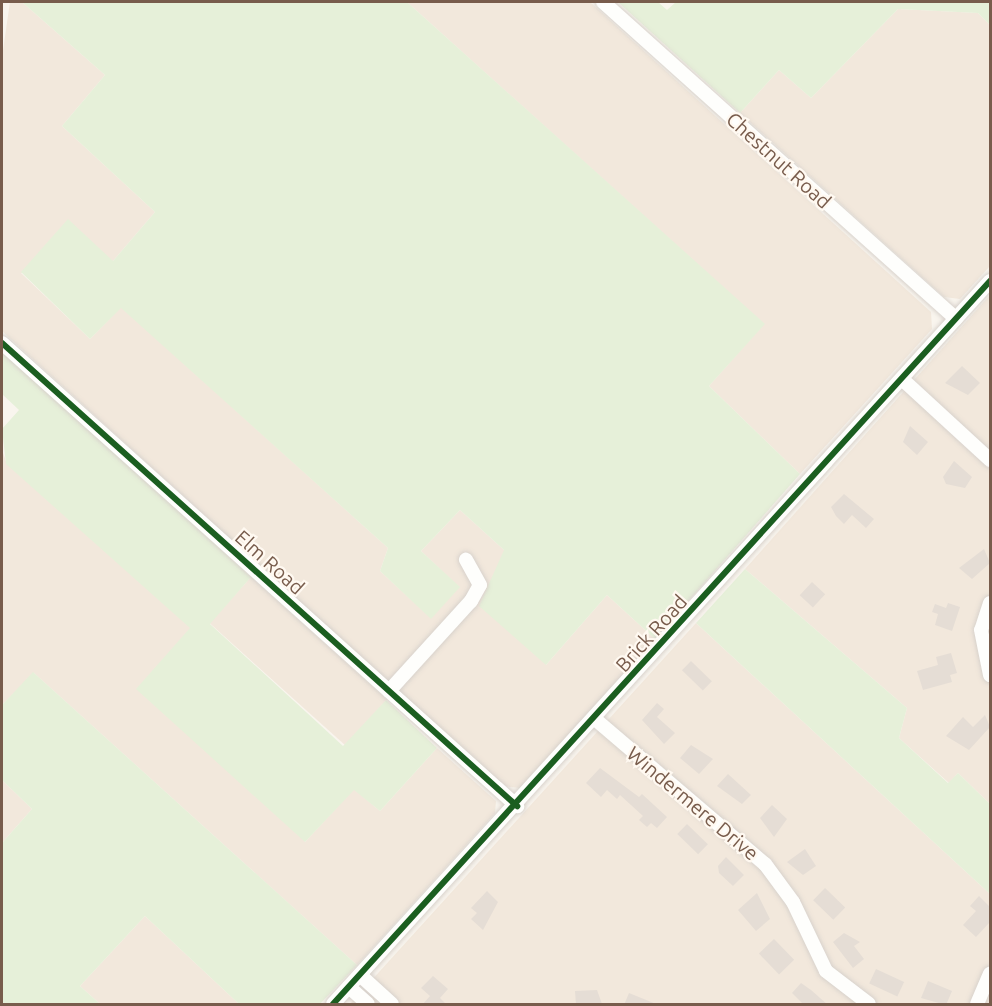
<!DOCTYPE html>
<html>
<head>
<meta charset="utf-8">
<style>
	body { margin:0 }
	#map { position:relative; width:992px; height:1006px; overflow:hidden; background:#f9f5ee; font-family:Ubuntu,sans-serif }
	div>[style] { position:absolute }
	[style*='--x'] { left:calc(var(--x)*1px); top:calc(var(--y)*1px); width:calc(var(--w)*1px); rotate:calc(var(--a)*1deg) }
	.residential>* { inset:0; background:#f2e8dc; transform-origin:0 0 }
	.green>* { inset:0; background:#e6f0d9 }
	.building>* { inset:0; background:#e5ddd5; transform-origin:0 0 }
	.roads { filter:drop-shadow(0 0 2px #d8d2cc) drop-shadow(0 0 2px #d8d2cc) }
	.minor>* { height:14px; margin:-7px; padding:0 7px; transform-origin:7px; border-radius:7px; background:#fefefc }
	.cycleway>* { height:6px; margin:-3px; padding:0 3px; transform-origin:3px; border-radius:3px; background:#1b5e20 }
	span { translate:-50% -50%; white-space:nowrap; text-align:center; line-height:1.15; -webkit-text-stroke:4.5px #fff9f1; paint-order:stroke }
	.street-label { font-size:20px; color:#785c4c }
	.frame { position:absolute; inset:0; border:3px solid #785c4c; pointer-events:none }
</style>
</head>
<body>
<div id="map">
	<div class="residential">
		<div style="clip-path:polygon(10px 2px,22px 2px,105px 75px,62px 126px,155px 212px,113px 261px,21px 273px,90px 339px,121px 307px,388px 548px,380px 571px,431px 618px,459px 587px,421px 551px,460px 510px,504px 550px,546px 665px,607px 595px,655px 639px,521px 788px,502px 786px,2px 331px,2px 57px)"></div>
		<div style="clip-path:polygon(407px 2px,590px 2px,931px 312px,932px 329px,800px 474px,709px 386px,764px 324px)"></div>
		<div style="clip-path:polygon(898px 9px,978px 13px,990px 25px,990px 266px,960px 299px,944px 297px,740px 113px,779px 70px,811px 98px)"></div>
		<div style="clip-path:polygon(990px 295px,990px 804px,958px 773px,949px 783px,899px 738px,907px 708px,745px 569px)"></div>
		<div style="clip-path:polygon(2px 450px,7px 464px,191px 628px,305px 842px,354px 789px,380px 811px,437px 748px,496px 801px,495px 813px,357px 965px,34px 673px,2px 705px)"></div>
		<div style="left:251px;top:577px;width:183px;height:62px;rotate:42deg"></div>
		<div style="clip-path:polygon(696px 623px,990px 894px,990px 1004px,350px 1004px)"></div>
		<div style="clip-path:polygon(2px 780px,32px 809px,2px 843px)"></div>
		<div style="clip-path:polygon(145px 916px,239px 1004px,100px 1004px,80px 986px)"></div>
	</div>
	<div class="green">
		<div style="clip-path:polygon(22px 2px,407px 2px,765px 324px,709px 386px,800px 474px,655px 639px,607px 595px,546px 665px,479px 606px,504px 550px,460px 510px,421px 551px,460px 587px,431px 619px,380px 571px,388px 548px,121px 308px,90px 339px,21px 272px,68px 219px,113px 261px,155px 212px,62px 126px,105px 75px)"></div>
		<div style="clip-path:polygon(618px 2px,658px 2px,667px 10px,676px 2px,990px 2px,990px 25px,978px 13px,898px 9px,811px 98px,779px 70px,740px 113px)"></div>
		<div style="clip-path:polygon(2px 352px,251px 577px,210px 624px,343px 746px,386px 700px,437px 748px,380px 811px,354px 790px,305px 842px,136px 689px,190px 628px,6px 464px,2px 429px,19px 410px,2px 394px)"></div>
		<div style="clip-path:polygon(745px 569px,907px 708px,899px 738px,948px 783px,958px 773px,990px 804px,990px 894px,696px 623px)"></div>
		<div style="clip-path:polygon(33px 672px,357px 965px,320px 1004px,239px 1004px,145px 916px,80px 986px,100px 1004px,2px 1004px,2px 843px,32px 809px,2px 780px,2px 705px)"></div>
	</div>
	<div class="building">
		<div style="clip-path:polygon(962px 366px,980px 383px,968px 395px,945px 383px)"></div>
		<div style="clip-path:polygon(910px 426px,928px 442px,917px 455px,903px 442px)"></div>
		<div style="clip-path:polygon(954px 461px,972px 477px,965px 488px,946px 484px,943px 477px)"></div>
		<div style="clip-path:polygon(844px 494px,874px 519px,866px 528px,852px 515px,844px 524px,836px 516px,831px 507px)"></div>
		<div style="clip-path:polygon(984px 549px,990px 563px,972px 579px,959px 568px)"></div>
		<div style="left:812px;top:582px;width:18px;height:18px;rotate:43deg"></div>
		<div style="clip-path:polygon(948px 603px,960px 607px,952px 631px,935px 625px,938px 614px,932px 612px,935px 604px,946px 608px)"></div>
		<div style="clip-path:polygon(951px 653px,957px 673px,950px 675px,952px 682px,923px 690px,917px 671px,938px 665px,936px 657px)"></div>
		<div style="left:691px;top:661px;width:29px;height:13px;rotate:44deg"></div>
		<div style="clip-path:polygon(657px 703px,664px 709px,657px 717px,675px 733px,664px 744px,642px 720px)"></div>
		<div style="clip-path:polygon(985px 715px,990px 727px,969px 750px,946px 736px,963px 717px,973px 727px)"></div>
		<div style="clip-path:polygon(691px 745px,713px 759px,699px 774px,680px 758px)"></div>
		<div style="clip-path:polygon(600px 768px,639px 797px,642px 794px,667px 817px,657px 828px,651px 823px,647px 827px,639px 820px,643px 816px,620px 795px,617px 799px,607px 790px,601px 797px,586px 783px)"></div>
		<div style="clip-path:polygon(728px 774px,751px 795px,742px 804px,717px 786px)"></div>
		<div style="clip-path:polygon(772px 805px,787px 819px,774px 837px,760px 818px)"></div>
		<div style="left:687px;top:824px;width:29px;height:14px;rotate:44deg"></div>
		<div style="clip-path:polygon(805px 849px,816px 866px,803px 875px,787px 862px)"></div>
		<div style="clip-path:polygon(726px 857px,744px 875px,733px 886px,719px 873px,718px 866px)"></div>
		<div style="left:825px;top:888px;width:28px;height:17px;rotate:44deg"></div>
		<div style="clip-path:polygon(487px 891px,498px 902px,483px 930px,471px 919px,477px 913px,471px 908px)"></div>
		<div style="clip-path:polygon(757px 893px,770px 919px,756px 931px,738px 910px)"></div>
		<div style="clip-path:polygon(979px 896px,990px 907px,990px 922px,976px 937px,963px 925px,976px 911px,970px 906px)"></div>
		<div style="clip-path:polygon(844px 933px,860px 942px,854px 946px,864px 959px,853px 968px,833px 942px)"></div>
		<div style="left:774px;top:939px;width:29px;height:21px;rotate:46deg"></div>
		<div style="left:876px;top:969px;width:31px;height:16px;rotate:25deg"></div>
		<div style="clip-path:polygon(433px 976px,448px 989px,440px 998px,447px 1005px,422px 1005px,430px 996px,421px 988px)"></div>
		<div style="clip-path:polygon(928px 981px,952px 991px,946px 1005px,921px 998px)"></div>
		<div style="clip-path:polygon(801px 983px,811px 990px,828px 1005px,804px 1005px,792px 993px)"></div>
		<div style="clip-path:polygon(597px 990px,602px 1004px,576px 1005px,575px 991px)"></div>
		<div style="clip-path:polygon(629px 993px,656px 1004px,656px 1005px,624px 1005px)"></div>
	</div>
	<div class="roads">
		<div class="minor">
			<div style="--x:603;--y:2;--w:474;--a:41.9"></div>
			<div style="--x:2;--y:343;--w:693;--a:41.96"></div>
			<div style="--x:902;--y:379;--w:120;--a:42.6"></div>
			<div style="--x:990;--y:603;--w:28;--a:108"></div>
			<div style="--x:981;--y:630;--w:46;--a:78.7"></div>
			<div style="--x:389;--y:691;--w:122;--a:-47.7"></div>
			<div style="--x:471;--y:601;--w:18;--a:-61"></div>
			<div style="--x:480;--y:585;--w:29;--a:-119"></div>
			<div style="--x:595;--y:719;--w:223;--a:40.5"></div>
			<div style="--x:765;--y:864;--w:47;--a:53.6"></div>
			<div style="--x:793;--y:902;--w:76;--a:64.4"></div>
			<div style="--x:826;--y:971;--w:54;--a:37.5"></div>
			<div style="--x:360;--y:975;--w:43;--a:42.2"></div>
			<div style="--x:349;--y:987;--w:25;--a:42"></div>
			<div style="--x:333;--y:1004;--w:977;--a:-47.74"></div>
			<div style="--x:977;--y:1004;--w:33;--a:-67"></div>
		</div>
	</div>
	<div class="cycleway">
		<div style="--x:2;--y:343;--w:693;--a:41.96"></div>
		<div style="--x:333;--y:1004;--w:977;--a:-47.74"></div>
	</div>
	<div class="street-label">
		<span style="left:779px;top:160px;rotate:42deg">Chestnut Road</span>
		<span style="left:270px;top:562px;rotate:42deg">Elm Road</span>
		<span style="left:651px;top:633px;rotate:-48deg">Brick Road</span>
		<span style="left:693px;top:803px;rotate:40deg">Windermere Drive</span>
	</div>
	<div class="frame"></div>
</div>
</body>
</html>
